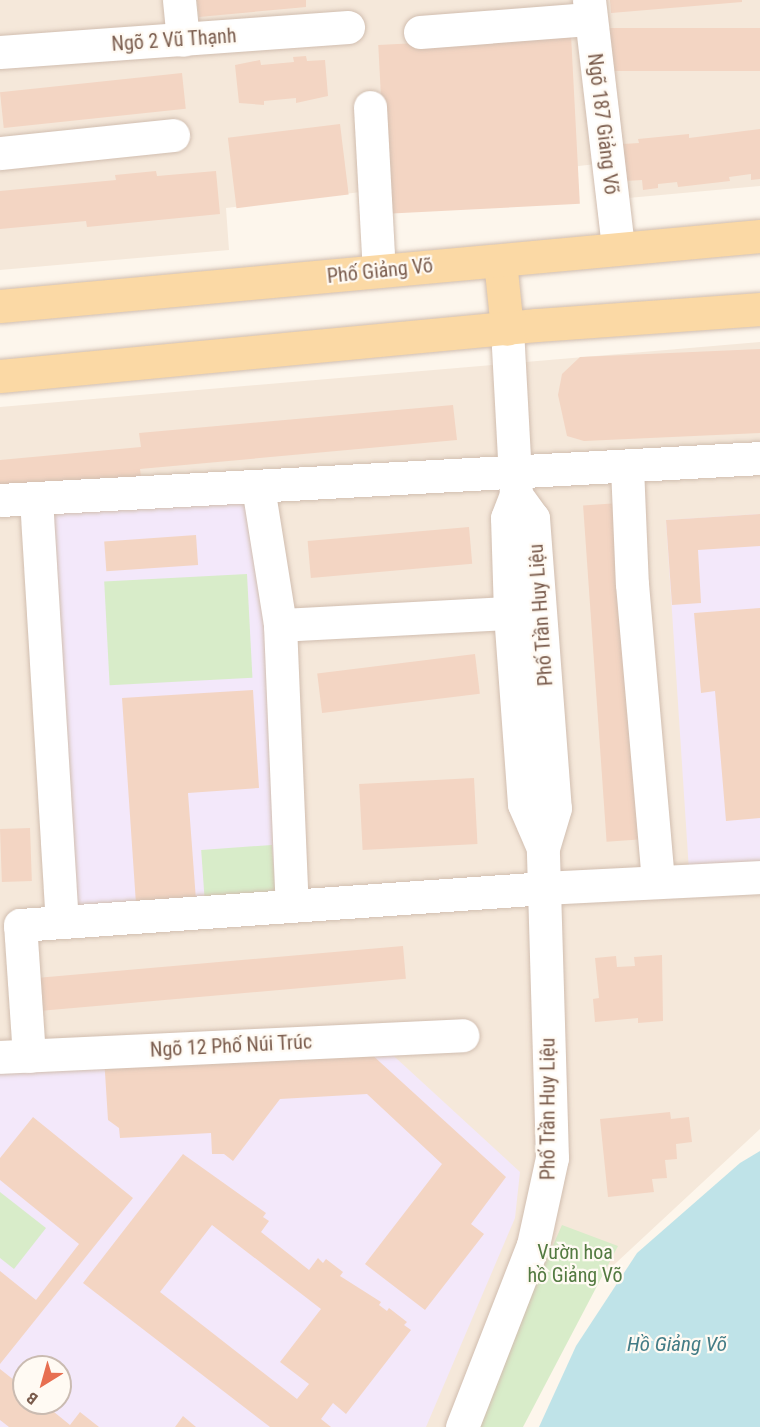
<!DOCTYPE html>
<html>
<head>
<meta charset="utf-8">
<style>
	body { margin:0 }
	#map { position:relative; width:760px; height:1427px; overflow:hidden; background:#fdf6ec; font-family:"Roboto Condensed",sans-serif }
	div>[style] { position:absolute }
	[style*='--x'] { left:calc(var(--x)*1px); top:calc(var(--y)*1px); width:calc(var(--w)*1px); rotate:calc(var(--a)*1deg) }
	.residential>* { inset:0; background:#f5e8da }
	.education>* { inset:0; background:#f3e8fa; transform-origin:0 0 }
	.green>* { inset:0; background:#d8ecc9; transform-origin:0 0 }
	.water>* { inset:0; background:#bfe3e8 }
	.building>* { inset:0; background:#f3d5c3; transform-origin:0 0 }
	.roads { filter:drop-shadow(0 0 2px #d1beb0) drop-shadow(0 0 2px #d1beb0) }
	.minor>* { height:33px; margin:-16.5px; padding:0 16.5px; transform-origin:16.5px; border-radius:16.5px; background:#fff }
	.major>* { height:33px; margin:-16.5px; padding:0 16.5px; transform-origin:16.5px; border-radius:16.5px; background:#fbd9a5 }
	span { translate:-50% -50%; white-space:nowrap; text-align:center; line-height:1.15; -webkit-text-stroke:4.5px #fffaf3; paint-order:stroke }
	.street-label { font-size:20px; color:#7a5c4d }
	.park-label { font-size:20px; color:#537a41 }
	.water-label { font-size:21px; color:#437c86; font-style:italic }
	.north { position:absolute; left:12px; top:1355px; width:60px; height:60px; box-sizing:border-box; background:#fffaf3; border:2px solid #cabbb1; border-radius:50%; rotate:217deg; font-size:16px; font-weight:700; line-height:24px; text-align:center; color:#7a5c4d }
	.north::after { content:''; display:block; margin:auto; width:21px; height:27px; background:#e76f51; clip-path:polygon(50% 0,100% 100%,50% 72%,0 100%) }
</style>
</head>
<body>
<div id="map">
	<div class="residential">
		<div style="clip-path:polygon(0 0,760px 0,760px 186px,606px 200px,604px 163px,226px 208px,229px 250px,0 270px)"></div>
		<div style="clip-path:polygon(evenodd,760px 342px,760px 1129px,474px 1395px,478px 1427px,0 1427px,0 407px,760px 342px,24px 1367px,60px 1367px,60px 1403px,24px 1403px,24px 1367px)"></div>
	</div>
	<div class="education">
		<div style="left:257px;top:496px;width:403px;height:210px;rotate:86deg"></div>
		<div style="clip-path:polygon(760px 514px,760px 864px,689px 871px,666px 520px)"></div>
		<div style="clip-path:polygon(evenodd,372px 1036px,520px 1172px,515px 1218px,426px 1427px,0 1427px,0 1061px,372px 1036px,24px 1367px,60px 1367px,60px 1403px,24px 1403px,24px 1367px)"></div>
	</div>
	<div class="green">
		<div style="left:247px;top:574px;width:104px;height:143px;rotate:87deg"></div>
		<div style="left:272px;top:845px;width:54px;height:71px;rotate:86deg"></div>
		<div style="clip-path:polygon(0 1192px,46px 1228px,14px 1269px,0 1258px)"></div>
		<div style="clip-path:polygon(562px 1225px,618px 1246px,523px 1427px,472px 1427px)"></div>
	</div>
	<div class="water">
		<div style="clip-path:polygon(760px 1151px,760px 1427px,539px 1427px,576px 1346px,637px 1253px,740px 1163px)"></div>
	</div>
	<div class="building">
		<div style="clip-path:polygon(197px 0,306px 0,306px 7px,199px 17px)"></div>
		<div style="clip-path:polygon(610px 0,742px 0,742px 2px,611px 13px)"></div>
		<div style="left:760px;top:28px;width:43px;height:152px;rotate:90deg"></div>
		<div style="left:571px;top:35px;width:169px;height:193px;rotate:87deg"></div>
		<div style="clip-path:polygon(306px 56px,307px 61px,325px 60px,328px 96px,296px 103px,296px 98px,264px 101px,264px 105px,239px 103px,235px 65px,260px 60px,261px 65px,294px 62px,293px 57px)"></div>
		<div style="left:182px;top:73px;width:36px;height:183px;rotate:84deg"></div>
		<div style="left:340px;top:124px;width:71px;height:113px;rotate:83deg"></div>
		<div style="clip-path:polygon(760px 129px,760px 179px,751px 180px,751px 174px,729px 177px,730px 181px,678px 187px,677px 182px,658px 184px,658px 188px,643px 190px,642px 180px,626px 181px,623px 144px,639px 143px,638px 139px,689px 134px,689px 138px)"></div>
		<div style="clip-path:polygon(156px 171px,157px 176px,216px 171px,220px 214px,87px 227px,86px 221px,0 229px,0 191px,116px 180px,115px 175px)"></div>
		<div style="clip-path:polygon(760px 349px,760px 433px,584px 441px,567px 436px,558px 395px,562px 374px,580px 357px)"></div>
		<div style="clip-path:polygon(453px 405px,457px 440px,140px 469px,142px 484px,0 497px,0 460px,141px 447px,139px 433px)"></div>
		<div style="left:619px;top:503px;width:337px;height:36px;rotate:86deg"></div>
		<div style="clip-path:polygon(760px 514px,760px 546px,698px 550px,701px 603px,672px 605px,666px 520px)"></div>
		<div style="left:469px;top:527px;width:37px;height:162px;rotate:85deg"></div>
		<div style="left:196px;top:535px;width:30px;height:92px;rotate:86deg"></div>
		<div style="clip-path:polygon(760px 608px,760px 818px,726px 821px,715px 691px,701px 693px,694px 613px)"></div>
		<div style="left:475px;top:654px;width:40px;height:159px;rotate:83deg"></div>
		<div style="clip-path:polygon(253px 690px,259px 788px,188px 793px,196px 900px,136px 904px,122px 698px)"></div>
		<div style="left:474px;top:778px;width:66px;height:115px;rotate:87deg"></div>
		<div style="left:30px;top:828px;width:53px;height:30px;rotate:88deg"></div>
		<div style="left:403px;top:946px;width:33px;height:371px;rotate:85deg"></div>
		<div style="clip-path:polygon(662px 955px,663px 1021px,638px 1023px,638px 1018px,595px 1022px,593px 999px,599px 998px,595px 958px,616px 956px,617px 967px,635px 966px,634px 957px)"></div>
		<div style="clip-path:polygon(369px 1052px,506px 1177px,471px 1224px,484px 1234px,425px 1310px,365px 1264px,442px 1164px,367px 1094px,280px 1099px,233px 1161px,224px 1154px,212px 1154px,211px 1133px,120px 1138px,119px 1128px,108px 1120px,104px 1057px)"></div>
		<div style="clip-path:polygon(670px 1112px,671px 1119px,689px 1117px,692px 1142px,676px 1144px,677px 1159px,665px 1160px,667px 1178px,652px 1179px,654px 1192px,608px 1197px,600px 1119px)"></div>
		<div style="clip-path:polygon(33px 1117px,133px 1198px,0 1364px,0 1271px,36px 1300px,79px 1244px,0 1180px,0 1158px)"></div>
		<div style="clip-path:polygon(evenodd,183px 1154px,266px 1213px,263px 1217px,269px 1221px,261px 1232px,309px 1270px,318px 1258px,323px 1263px,326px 1259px,343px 1272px,340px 1276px,381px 1302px,379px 1305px,387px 1311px,389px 1308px,407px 1322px,404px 1325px,411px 1330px,346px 1414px,333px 1403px,321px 1419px,331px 1427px,270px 1427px,83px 1283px,183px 1154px,212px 1225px,321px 1309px,280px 1362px,309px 1384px,297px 1399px,160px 1292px,212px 1225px)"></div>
		<div style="clip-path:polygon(0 1369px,24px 1388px,24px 1403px,43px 1403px,70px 1425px,80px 1412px,99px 1427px,9px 1427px,0 1420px)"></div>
		<div style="clip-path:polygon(183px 1416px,196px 1427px,175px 1427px)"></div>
	</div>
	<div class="roads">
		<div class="minor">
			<div style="--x:179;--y:0;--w:40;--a:84.3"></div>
			<div style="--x:589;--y:0;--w:250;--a:83.3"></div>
			<div style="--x:420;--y:32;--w:169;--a:-4.4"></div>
			<div style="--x:0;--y:52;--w:349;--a:-4.1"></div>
			<div style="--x:370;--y:107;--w:164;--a:86.9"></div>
			<div style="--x:0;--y:153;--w:174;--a:-5.9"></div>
			<div style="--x:627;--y:467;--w:117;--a:87.6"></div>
			<div style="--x:632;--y:584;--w:299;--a:85"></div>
			<div style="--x:258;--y:487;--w:140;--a:80.9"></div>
			<div style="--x:280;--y:625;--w:281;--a:87.6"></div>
			<div style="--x:516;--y:495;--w:29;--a:54"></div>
			<div style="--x:533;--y:518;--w:291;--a:85.7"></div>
			<div style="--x:555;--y:808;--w:42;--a:106.7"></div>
			<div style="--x:36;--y:499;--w:423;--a:86.5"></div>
			<div style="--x:0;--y:500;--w:761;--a:-3.16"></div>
			<div style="--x:280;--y:625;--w:230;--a:-3"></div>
			<div style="--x:29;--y:1056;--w:131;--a:-93.9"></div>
			<div style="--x:20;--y:925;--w:526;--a:-4.03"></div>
			<div style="--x:545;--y:888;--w:215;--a:-2.9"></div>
			<div style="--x:0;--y:1057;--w:463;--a:-2.7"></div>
			<div style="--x:462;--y:1427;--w:195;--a:-68.7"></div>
			<div style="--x:533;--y:1245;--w:89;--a:-77.7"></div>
			<div style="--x:552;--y:1158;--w:310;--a:-91.7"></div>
			<div style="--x:543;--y:848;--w:48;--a:-113.4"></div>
			<div style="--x:524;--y:804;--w:192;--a:-94.2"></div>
			<div style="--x:510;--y:613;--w:95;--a:-91.8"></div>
			<div style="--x:507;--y:518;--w:25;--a:-69"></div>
			<div style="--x:516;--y:495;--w:166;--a:-93.1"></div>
		</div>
		<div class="major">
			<div style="--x:500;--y:261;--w:68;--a:84.1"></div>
			<div style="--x:0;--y:306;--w:763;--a:-5.26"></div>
			<div style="--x:0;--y:376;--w:539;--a:-5.43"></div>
			<div style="--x:537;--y:325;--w:224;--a:-4.1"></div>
		</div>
	</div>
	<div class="street-label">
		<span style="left:174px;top:40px;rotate:-4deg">Ngõ 2 Vũ Thạnh</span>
		<span style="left:603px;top:124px;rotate:83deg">Ngõ 187 Giảng Võ</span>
		<span style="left:380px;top:271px;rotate:-6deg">Phố Giảng Võ</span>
		<span style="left:541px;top:615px;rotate:-94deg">Phố Trần Huy Liệu</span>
		<span style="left:231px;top:1046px;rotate:-3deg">Ngõ 12 Phố Núi Trúc</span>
		<span style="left:548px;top:1109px;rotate:-90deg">Phố Trần Huy Liệu</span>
	</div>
	<div class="park-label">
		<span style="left:575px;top:1264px">Vườn hoa<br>hồ Giảng Võ</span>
	</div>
	<div class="water-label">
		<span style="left:677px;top:1344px">Hồ Giảng Võ</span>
	</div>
	<div class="north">B</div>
</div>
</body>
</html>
